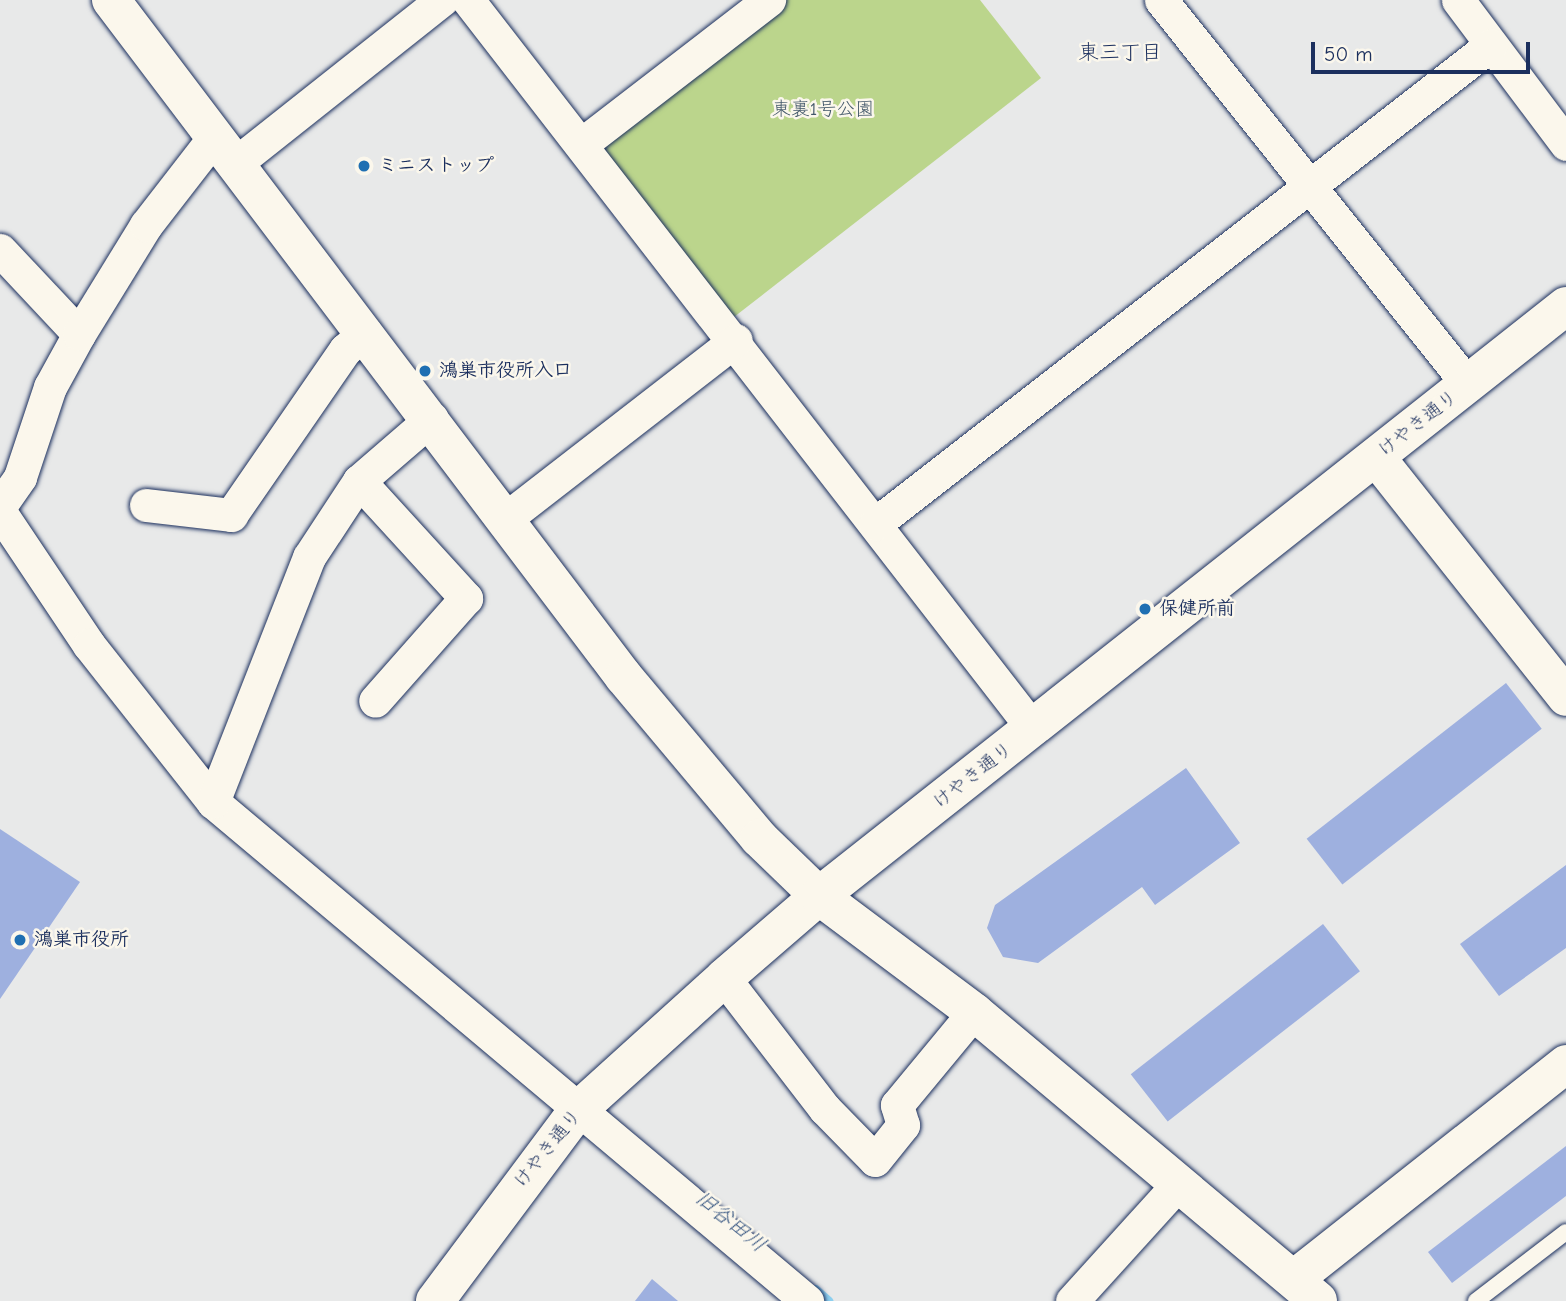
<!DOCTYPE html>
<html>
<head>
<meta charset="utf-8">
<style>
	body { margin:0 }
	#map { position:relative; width:1566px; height:1301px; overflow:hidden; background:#e8e9e9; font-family:"Comic Neue","Klee One",sans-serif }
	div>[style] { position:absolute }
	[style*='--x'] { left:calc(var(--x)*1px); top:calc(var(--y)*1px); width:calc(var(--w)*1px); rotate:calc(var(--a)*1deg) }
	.green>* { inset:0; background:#bbd58c }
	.stream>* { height:9px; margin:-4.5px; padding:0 4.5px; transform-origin:4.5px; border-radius:4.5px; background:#8ed0ef }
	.building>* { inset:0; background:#9eb0df; transform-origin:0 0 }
	.roads { filter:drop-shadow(0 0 2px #1b2f5e) drop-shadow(0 0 2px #1b2f5e) }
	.lane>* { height:16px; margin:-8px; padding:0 8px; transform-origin:8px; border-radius:8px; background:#fbf7ec }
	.street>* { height:33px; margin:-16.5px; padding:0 16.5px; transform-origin:16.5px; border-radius:16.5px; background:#fbf7ec }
	.secondary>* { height:38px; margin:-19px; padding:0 19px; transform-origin:19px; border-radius:19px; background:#fbf7ec }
	.dots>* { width:19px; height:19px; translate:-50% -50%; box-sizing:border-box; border:4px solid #fbf7ec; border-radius:50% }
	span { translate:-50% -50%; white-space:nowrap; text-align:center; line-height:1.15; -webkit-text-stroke:5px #fbf7ec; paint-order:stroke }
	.park-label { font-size:19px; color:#43586a }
	.poi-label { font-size:19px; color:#1b2f5e; font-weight:700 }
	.left { translate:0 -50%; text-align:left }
	.street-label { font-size:19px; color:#1b2f5e }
	.neighbourhood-label { font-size:21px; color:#1b2f5e }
	.water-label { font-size:21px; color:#385782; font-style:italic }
	.scale { position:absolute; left:1311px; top:42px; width:219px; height:32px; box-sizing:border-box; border:4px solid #1b2f5e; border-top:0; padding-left:9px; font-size:21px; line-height:24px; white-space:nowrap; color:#1b2f5e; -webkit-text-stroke:5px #fbf7ec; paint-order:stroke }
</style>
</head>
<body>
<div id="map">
	<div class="green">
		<div style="clip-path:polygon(785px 0,980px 0,1041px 78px,734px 317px,603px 155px,605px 143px)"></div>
	</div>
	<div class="stream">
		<div style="--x:815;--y:1289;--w:18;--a:41"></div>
	</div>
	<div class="building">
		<div style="left:1506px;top:683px;width:58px;height:253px;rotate:52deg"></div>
		<div style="clip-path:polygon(1186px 768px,1240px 843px,1155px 905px,1142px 887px,1038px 963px,1003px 957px,987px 928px,995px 905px)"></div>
		<div style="clip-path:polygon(0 829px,80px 882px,0 999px)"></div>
		<div style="clip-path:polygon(1566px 865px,1566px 948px,1499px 996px,1460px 944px)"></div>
		<div style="left:1323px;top:924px;width:60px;height:244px;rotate:52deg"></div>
		<div style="clip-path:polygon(1566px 1146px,1566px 1196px,1452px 1283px,1428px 1252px)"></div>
		<div style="clip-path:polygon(652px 1279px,678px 1301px,635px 1301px)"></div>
	</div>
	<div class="roads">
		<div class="lane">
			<div style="--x:1476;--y:1301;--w:113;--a:-37.5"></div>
		</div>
		<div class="street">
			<div style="--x:468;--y:0;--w:922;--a:52.22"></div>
			<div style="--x:1161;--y:0;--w:492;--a:51.4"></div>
			<div style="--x:1458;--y:0;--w:180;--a:53.1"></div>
			<div style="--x:583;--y:143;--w:235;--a:-37.6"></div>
			<div style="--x:236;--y:163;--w:263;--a:-38.4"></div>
			<div style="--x:0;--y:250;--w:115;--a:46.8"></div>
			<div style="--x:359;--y:481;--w:159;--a:47.6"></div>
			<div style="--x:466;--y:598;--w:137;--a:131.5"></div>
			<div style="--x:146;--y:505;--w:86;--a:6.7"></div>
			<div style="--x:231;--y:515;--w:201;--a:-55.4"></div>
			<div style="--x:345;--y:350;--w:27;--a:-42"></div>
			<div style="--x:0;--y:506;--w:35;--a:-55"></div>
			<div style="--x:20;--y:477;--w:95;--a:-71.6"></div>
			<div style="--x:50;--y:387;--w:60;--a:-61.3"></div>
			<div style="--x:79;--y:334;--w:128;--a:-58.4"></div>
			<div style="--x:146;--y:225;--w:113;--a:-52.2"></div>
			<div style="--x:0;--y:512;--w:160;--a:56.2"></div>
			<div style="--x:89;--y:645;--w:200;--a:51.7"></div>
			<div style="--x:213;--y:802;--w:776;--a:40.03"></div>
			<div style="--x:505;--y:519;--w:292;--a:-37.8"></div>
			<div style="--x:875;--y:524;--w:780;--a:-37.87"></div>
			<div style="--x:213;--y:802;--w:263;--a:-68.6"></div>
			<div style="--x:309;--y:557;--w:91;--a:-56.7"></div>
			<div style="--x:359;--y:481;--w:96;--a:-40.8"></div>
			<div style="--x:724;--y:978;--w:165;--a:52.4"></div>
			<div style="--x:825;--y:1109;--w:71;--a:45.6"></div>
			<div style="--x:875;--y:1160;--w:45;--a:-51.3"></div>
			<div style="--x:903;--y:1125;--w:21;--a:-107"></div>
			<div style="--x:897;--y:1105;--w:121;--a:-50.4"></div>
			<div style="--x:1072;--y:1301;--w:159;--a:-47.8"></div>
		</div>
		<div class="secondary">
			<div style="--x:111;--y:0;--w:849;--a:52.85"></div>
			<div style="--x:624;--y:677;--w:210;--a:50"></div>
			<div style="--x:759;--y:838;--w:83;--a:44"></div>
			<div style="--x:819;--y:896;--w:194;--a:36.8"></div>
			<div style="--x:974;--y:1012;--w:449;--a:40"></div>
			<div style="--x:1376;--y:457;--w:306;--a:51.6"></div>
			<div style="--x:1294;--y:1279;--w:347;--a:-38.3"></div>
			<div style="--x:435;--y:1301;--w:237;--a:-53.2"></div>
			<div style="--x:577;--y:1111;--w:198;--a:-42.1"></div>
			<div style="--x:724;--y:978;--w:125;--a:-40.8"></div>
			<div style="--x:819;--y:896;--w:952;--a:-38.3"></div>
		</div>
	</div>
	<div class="dots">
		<div style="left:364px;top:166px;background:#1f6fb2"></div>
		<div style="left:425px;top:371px;background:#1f6fb2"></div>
		<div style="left:1145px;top:609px;background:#1f6fb2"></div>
		<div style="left:20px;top:940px;background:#1f6fb2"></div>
	</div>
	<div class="park-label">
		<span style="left:823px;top:110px">東裏1号公園</span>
	</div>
	<div class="poi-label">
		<span class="left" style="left:378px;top:166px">ミニストップ</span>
		<span class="left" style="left:439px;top:371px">鴻巣市役所入口</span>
		<span class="left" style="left:1159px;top:609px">保健所前</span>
		<span class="left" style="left:34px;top:940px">鴻巣市役所</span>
	</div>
	<div class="street-label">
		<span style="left:1418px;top:424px;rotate:-38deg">けやき通り</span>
		<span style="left:973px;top:776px;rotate:-38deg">けやき通り</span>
		<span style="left:548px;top:1149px;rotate:-51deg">けやき通り</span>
	</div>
	<div class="neighbourhood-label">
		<span style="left:1120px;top:52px">東三丁目</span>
	</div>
	<div class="water-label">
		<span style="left:731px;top:1221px;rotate:39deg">旧谷田川</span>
	</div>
	<div class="scale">50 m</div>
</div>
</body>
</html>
